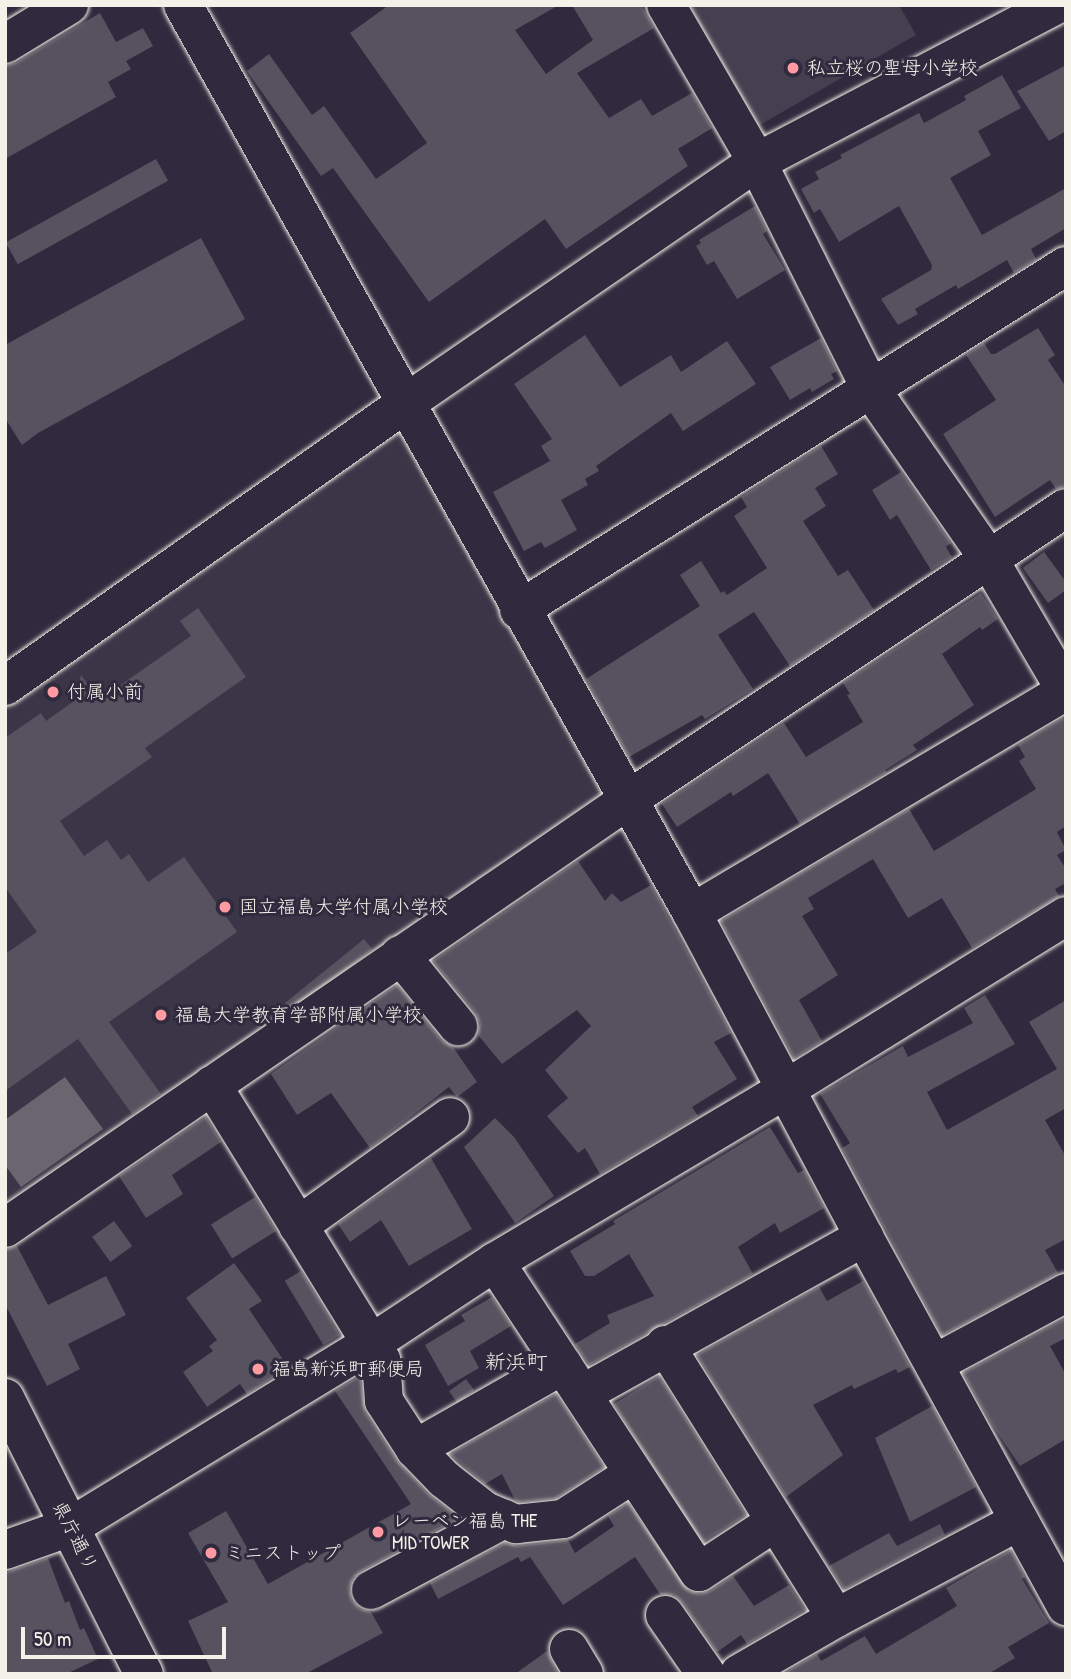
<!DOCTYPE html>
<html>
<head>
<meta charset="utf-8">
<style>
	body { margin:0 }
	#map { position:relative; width:1071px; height:1679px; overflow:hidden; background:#2f2a3d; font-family:"Patrick Hand","Klee One",sans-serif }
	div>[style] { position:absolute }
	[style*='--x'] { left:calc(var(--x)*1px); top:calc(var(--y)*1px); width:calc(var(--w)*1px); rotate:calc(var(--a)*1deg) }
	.built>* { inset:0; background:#3b3647 }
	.green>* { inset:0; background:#454050 }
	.water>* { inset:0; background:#6a6670 }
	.building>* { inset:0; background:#56525f; transform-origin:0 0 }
	.roads { filter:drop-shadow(0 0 2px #f4f1e8) drop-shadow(0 0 2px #f4f1e8) }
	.minor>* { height:38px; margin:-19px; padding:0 19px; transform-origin:19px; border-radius:19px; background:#2f2a3d }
	.dots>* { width:19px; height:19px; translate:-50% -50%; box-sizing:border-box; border:4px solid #2f2a3d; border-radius:50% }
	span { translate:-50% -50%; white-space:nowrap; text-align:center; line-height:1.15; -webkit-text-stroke:6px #2f2a3d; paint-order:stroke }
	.poi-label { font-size:19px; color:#f4f1e8 }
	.left { translate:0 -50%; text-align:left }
	.street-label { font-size:19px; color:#f4f1e8 }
	.neighbourhood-label { font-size:21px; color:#f4f1e8 }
	.frame { position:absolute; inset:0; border:7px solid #f4f1e8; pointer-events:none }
	.scale { position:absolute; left:21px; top:1627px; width:205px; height:32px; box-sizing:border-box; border:4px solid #f4f1e8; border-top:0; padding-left:9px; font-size:21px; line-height:24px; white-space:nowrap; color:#f4f1e8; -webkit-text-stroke:5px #2f2a3d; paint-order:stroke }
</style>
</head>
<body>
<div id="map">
	<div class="built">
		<div style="clip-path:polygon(406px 403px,628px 800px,5px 1229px,5px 686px)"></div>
	</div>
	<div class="green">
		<div style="clip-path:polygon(689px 5px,899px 5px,916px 35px,758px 126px)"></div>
	</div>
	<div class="water">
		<div style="clip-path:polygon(65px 1077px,103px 1129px,21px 1187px,5px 1165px,5px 1120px)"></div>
	</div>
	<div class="building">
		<div style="clip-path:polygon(389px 5px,559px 5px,515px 30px,546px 74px,593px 40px,572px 5px,641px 5px,654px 28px,577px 73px,609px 118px,641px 99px,652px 116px,692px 93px,712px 128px,678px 149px,688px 166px,566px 249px,545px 219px,429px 302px,333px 168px,321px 176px,247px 71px,269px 54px,312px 115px,324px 106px,376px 179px,427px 143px,350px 33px)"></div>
		<div style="clip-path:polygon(100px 13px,116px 42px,143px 28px,153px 46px,126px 61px,131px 69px,108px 82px,116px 97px,5px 159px,5px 66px,16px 63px)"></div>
		<div style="clip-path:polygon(1066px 65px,1066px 131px,1049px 141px,1017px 91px)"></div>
		<div style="clip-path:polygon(1002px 75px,1021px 108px,978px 131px,991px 155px,950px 178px,982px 235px,1066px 188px,1066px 228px,1031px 249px,1036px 259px,1014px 273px,1007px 260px,958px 289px,956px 285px,915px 309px,918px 314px,898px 325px,881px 299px,931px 270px,932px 265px,899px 206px,839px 242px,820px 209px,814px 213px,801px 189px,819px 179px,815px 172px,842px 158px,840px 155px,919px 113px,924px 123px,966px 100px,964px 96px)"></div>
		<div style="left:156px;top:159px;width:25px;height:172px;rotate:61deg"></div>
		<div style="clip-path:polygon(755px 206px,767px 231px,763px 234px,785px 270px,737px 299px,714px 261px,707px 265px,696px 246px,701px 243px,699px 240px)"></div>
		<div style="clip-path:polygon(201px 238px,245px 319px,38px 433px,22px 445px,5px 418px,5px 345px)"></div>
		<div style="clip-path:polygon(1038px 328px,1055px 355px,1048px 360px,1066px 387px,1066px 486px,1056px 489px,1050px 480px,995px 517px,943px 434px,996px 400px,966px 355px,984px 343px,991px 354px,995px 354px)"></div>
		<div style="clip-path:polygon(585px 335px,620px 387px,671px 355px,681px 372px,727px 341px,756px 384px,683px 431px,671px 413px,596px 466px,599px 471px,585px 479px,588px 485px,561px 500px,577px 530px,545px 548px,541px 542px,524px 551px,493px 492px,550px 461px,541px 446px,552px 439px,514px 384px)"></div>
		<div style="clip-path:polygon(821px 338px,837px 371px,831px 374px,834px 379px,812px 392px,810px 388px,790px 400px,770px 367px)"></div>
		<div style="clip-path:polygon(821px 446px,838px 474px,815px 488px,826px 506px,803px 521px,838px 576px,848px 570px,874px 610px,790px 666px,754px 612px,718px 635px,753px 689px,705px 719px,702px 715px,629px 757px,586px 679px,700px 606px,680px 575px,701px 561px,721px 593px,724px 591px,727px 595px,767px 568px,734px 516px,747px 507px,741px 497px)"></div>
		<div style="clip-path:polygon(901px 472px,951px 543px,946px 547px,952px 557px,931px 570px,897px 515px,890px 520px,872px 490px)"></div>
		<div style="clip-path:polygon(1044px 552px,1066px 582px,1066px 590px,1048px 603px,1023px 568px)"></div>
		<div style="clip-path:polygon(981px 593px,998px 619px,982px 630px,980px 627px,942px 654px,974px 705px,913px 745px,917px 750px,885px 770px,887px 772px,800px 824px,768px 773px,733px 796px,731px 792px,677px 827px,662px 804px,784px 723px,806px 757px,863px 722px,847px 695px,850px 694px,843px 683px)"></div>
		<div style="clip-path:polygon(198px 608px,246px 677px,145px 748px,152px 757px,60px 821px,84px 856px,107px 840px,121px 860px,129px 854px,148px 882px,184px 857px,237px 932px,109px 1022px,161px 1094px,132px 1114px,78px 1039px,5px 1091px,5px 954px,37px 932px,5px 887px,5px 738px,41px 713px,46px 721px,74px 701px,81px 675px,99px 700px,191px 636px,180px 621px)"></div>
		<div style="clip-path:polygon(1063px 718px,1066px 723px,1066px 826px,1057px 832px,1066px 850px,1057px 855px,1066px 869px,1066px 883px,1055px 889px,1059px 896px,972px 948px,942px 898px,908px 918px,873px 859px,808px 898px,814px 909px,802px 916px,838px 975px,799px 1000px,822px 1041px,794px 1058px,721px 921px,909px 809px,934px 851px,1036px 789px,1019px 761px,1025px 757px,1018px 745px)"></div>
		<div style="clip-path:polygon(578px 861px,605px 901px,612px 893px,621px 902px,651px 885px,731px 1033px,714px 1042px,737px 1079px,692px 1107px,698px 1116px,600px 1174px,585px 1148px,578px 1153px,547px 1116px,568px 1098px,545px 1070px,591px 1026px,577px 1010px,502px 1064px,478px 1035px,480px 1023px,475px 1012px,433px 961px)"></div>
		<div style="left:364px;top:939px;width:13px;height:102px;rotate:51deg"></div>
		<div style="clip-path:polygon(397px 985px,441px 1040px,453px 1047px,477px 1082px,457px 1097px,449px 1087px,370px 1148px,331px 1093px,297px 1115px,271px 1074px)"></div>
		<div style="clip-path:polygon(985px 995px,1015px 1044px,927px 1092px,947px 1130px,1057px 1069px,1029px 1022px,1066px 1000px,1066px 1108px,1045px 1120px,1066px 1157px,1066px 1239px,1045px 1250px,1058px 1273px,942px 1335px,842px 1148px,850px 1143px,820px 1094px,903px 1046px,908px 1057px,973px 1023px,964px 1008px)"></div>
		<div style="clip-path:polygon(206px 1117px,221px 1142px,172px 1175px,183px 1194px,146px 1218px,119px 1176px)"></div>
		<div style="clip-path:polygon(495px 1118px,514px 1137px,554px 1196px,515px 1223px,464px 1147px)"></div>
		<div style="clip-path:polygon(770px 1127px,798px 1173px,804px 1170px,824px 1208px,780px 1233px,775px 1223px,738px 1247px,753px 1274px,589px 1365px,575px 1344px,610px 1323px,607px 1315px,654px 1296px,629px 1254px,594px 1276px,585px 1276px,570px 1251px,615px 1224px,613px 1221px)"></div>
		<div style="clip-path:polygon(431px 1158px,472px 1229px,409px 1266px,381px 1220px,350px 1242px,338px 1224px)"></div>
		<div style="left:255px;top:1197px;width:40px;height:52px;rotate:58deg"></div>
		<div style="left:114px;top:1221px;width:31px;height:27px;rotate:54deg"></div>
		<div style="clip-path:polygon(17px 1246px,48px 1305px,106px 1276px,126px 1315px,68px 1344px,80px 1369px,47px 1386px,5px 1304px,5px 1250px)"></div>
		<div style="clip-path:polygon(234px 1263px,262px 1301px,249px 1309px,288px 1367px,247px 1394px,240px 1384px,207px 1407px,183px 1372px,213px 1351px,209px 1346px,217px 1340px,186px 1298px)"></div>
		<div style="left:301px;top:1271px;width:75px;height:19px;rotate:59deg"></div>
		<div style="clip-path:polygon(863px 1281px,910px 1367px,898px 1373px,896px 1369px,854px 1389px,852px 1385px,813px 1405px,843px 1455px,786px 1497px,697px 1355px,819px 1287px,827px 1301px)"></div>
		<div style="clip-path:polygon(492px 1297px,511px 1326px,470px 1351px,479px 1368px,448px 1386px,425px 1345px,465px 1321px,461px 1315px)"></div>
		<div style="clip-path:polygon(1066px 1318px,1066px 1338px,1050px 1346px,1066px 1375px,1066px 1439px,1020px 1466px,991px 1423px,963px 1373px)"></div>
		<div style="clip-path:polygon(360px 1376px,365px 1412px,397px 1461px,428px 1494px,459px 1518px,361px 1571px,353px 1578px,349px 1589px,352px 1601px,360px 1609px,371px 1612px,383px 1633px,305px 1674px,213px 1674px,188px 1621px,228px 1602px,188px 1533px,226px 1511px,268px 1584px,411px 1504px,335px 1391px)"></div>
		<div style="left:659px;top:1376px;width:164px;height:53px;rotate:58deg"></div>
		<div style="left:466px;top:1379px;width:14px;height:21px;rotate:54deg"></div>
		<div style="clip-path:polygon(556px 1394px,604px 1467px,556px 1498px,519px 1502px,515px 1500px,502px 1474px,485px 1484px,450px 1454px)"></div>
		<div style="clip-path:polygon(932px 1406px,976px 1487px,910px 1522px,875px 1438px)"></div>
		<div style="clip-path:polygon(628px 1503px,689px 1591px,700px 1594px,710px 1591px,733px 1576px,754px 1606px,789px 1585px,805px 1610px,747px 1644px,741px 1635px,717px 1652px,683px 1603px,674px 1595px,660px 1594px,635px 1557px,563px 1605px,530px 1557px,521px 1562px,518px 1557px,438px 1599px,430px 1583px,505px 1543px,518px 1546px,568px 1540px,575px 1553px,614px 1526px,608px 1516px)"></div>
		<div style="clip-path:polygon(940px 1524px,945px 1535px,844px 1589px,829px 1566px,889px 1533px,897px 1546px)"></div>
		<div style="clip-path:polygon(1011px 1550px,1025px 1577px,1022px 1579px,1049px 1623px,1008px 1647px,1015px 1658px,988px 1674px,783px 1674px,817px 1654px,821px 1661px,865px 1636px,876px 1654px,957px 1606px,946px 1588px)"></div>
		<div style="clip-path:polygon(48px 1558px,65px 1603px,69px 1601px,80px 1630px,84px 1628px,98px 1659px,66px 1674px,5px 1674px,5px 1573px)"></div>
		<div style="clip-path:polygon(547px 1651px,558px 1674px,515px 1674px)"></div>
	</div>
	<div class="roads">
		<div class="minor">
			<div style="--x:183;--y:5;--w:1041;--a:60.73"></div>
			<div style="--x:692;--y:913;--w:367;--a:62"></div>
			<div style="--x:864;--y:1237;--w:421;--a:61.3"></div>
			<div style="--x:666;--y:5;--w:181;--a:59.9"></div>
			<div style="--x:757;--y:162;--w:253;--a:63.4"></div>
			<div style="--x:870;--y:388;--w:207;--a:55.2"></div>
			<div style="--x:988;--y:558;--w:154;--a:59.6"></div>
			<div style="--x:5;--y:44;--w:75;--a:-31.4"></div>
			<div style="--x:519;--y:610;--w:646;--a:-32.17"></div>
			<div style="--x:5;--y:686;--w:491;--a:-35.2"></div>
			<div style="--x:406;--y:403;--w:426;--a:-34.5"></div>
			<div style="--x:757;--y:162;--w:338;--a:-27.7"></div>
			<div style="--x:692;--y:913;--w:435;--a:-30.7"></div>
			<div style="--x:400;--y:955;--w:92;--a:50.8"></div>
			<div style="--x:212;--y:1085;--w:323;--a:58.4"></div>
			<div style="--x:381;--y:1360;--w:41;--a:85.8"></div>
			<div style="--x:384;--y:1401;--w:57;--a:57.1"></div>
			<div style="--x:415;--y:1449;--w:42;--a:46"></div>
			<div style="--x:444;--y:1479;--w:52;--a:38"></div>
			<div style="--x:485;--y:1511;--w:34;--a:23"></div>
			<div style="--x:516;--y:1524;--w:47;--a:-6.1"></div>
			<div style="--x:563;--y:1519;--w:83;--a:-32.7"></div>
			<div style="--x:298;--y:1226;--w:187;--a:-35.6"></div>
			<div style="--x:5;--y:1228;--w:756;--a:-34.49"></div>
			<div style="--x:628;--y:800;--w:526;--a:-33.69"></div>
			<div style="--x:495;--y:1262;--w:371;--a:56.7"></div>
			<div style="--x:699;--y:1572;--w:91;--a:-33.3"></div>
			<div style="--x:665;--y:1345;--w:322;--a:57.9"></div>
			<div style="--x:934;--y:1364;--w:150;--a:-28.3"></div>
			<div style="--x:582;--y:1394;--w:323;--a:-29.1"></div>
			<div style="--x:5;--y:1398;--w:309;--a:63.3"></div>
			<div style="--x:415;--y:1449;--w:170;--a:-29.6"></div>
			<div style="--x:5;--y:1550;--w:69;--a:-19.5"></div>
			<div style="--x:70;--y:1527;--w:354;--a:-31.4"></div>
			<div style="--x:372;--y:1343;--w:147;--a:-33.4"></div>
			<div style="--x:495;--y:1262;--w:339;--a:-30.7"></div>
			<div style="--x:786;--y:1089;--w:329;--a:-31.7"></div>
			<div style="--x:371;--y:1590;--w:151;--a:-28.1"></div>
			<div style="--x:665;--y:1615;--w:72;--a:55.2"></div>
			<div style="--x:569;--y:1649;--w:29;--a:59"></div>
			<div style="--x:739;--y:1674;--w:112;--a:-30"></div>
			<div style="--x:836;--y:1618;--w:207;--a:-27.9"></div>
		</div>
	</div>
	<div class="dots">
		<div style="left:793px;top:68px;background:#ff9aa2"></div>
		<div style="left:53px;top:692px;background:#ff9aa2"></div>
		<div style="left:225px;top:907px;background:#ff9aa2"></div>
		<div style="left:161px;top:1015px;background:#ff9aa2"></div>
		<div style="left:258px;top:1369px;background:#ff9aa2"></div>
		<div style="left:378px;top:1532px;background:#ff9aa2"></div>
		<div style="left:211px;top:1553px;background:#ff9aa2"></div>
	</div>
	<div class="poi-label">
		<span class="left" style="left:807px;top:68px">私立桜の聖母小学校</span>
		<span class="left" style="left:67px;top:692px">付属小前</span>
		<span class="left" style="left:239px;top:907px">国立福島大学付属小学校</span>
		<span class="left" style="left:175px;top:1015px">福島大学教育学部附属小学校</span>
		<span class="left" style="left:272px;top:1369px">福島新浜町郵便局</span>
		<span class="left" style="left:392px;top:1532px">レーベン福島 THE<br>MID TOWER</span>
		<span class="left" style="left:225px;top:1553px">ミニストップ</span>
	</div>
	<div class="street-label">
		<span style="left:75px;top:1536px;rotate:63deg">県庁通り</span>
	</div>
	<div class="neighbourhood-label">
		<span style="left:516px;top:1362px">新浜町</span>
	</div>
	<div class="frame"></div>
	<div class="scale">50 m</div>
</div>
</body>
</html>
